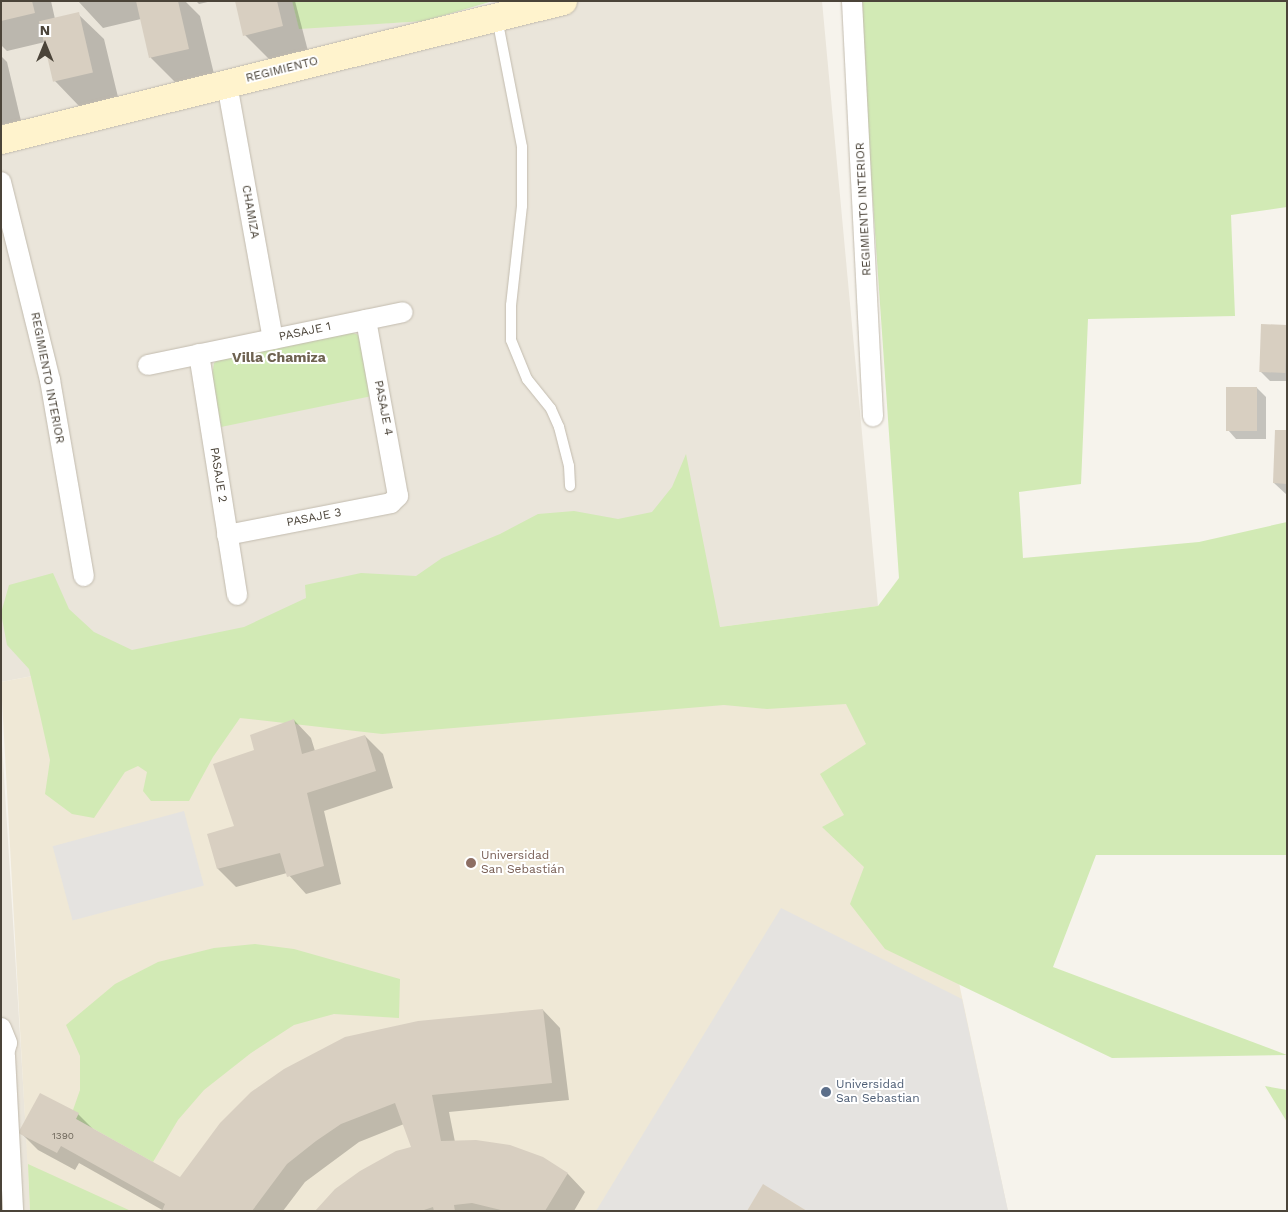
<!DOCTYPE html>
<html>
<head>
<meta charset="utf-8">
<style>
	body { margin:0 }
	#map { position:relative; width:1288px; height:1212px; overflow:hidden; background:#f6f3ec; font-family:"Work Sans",sans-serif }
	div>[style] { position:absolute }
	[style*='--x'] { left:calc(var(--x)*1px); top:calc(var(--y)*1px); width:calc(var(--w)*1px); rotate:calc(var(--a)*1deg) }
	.residential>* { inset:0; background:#eae5da }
	.education>* { inset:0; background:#efe8d6 }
	.green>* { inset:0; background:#d2eab5 }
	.parking>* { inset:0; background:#e5e3e0; transform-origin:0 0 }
	.shadow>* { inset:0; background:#0003 }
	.building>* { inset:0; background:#d8cfc1; transform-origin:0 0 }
	.roads { filter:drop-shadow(0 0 1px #c2bbae) drop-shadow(0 0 1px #c2bbae) }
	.lane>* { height:10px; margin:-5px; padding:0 5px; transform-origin:5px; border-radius:5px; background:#fff }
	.street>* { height:20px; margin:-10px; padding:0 10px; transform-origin:10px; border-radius:10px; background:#fff }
	.secondary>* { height:28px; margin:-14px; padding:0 14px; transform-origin:14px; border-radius:14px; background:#fff3cd }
	.dots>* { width:14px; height:14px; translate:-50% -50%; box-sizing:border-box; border:2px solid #fff; border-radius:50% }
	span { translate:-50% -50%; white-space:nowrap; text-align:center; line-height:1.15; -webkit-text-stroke:4px #fff; paint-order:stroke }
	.number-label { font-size:10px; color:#6e675b }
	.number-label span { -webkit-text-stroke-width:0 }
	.street-label { font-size:12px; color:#4b4439 }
	.education-label { font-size:12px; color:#785e54 }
	.left { translate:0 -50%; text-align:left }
	.service-label { font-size:12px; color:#4e5e75 }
	.neighbourhood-label { font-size:14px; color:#6e6250; font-weight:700 }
	.frame { position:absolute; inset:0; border:2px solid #4b4439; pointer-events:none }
	.north { position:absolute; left:20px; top:20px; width:50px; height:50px; -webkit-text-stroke:4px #fff; paint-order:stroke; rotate:0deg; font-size:14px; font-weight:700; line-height:20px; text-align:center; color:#4b4439 }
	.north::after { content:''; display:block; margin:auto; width:18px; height:22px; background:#4b4439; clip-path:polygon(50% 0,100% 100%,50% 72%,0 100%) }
</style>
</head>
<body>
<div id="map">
	<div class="residential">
		<div style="clip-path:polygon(1px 1px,292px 1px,299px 28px,425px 21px,507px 1px,822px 1px,878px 606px,720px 627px,696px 549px,1px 682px)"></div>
		<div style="clip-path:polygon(1px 728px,28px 1164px,30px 1211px,1px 1211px)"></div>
	</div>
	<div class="education">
		<div style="clip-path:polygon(696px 549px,720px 627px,878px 606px,1008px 1211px,30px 1211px,1px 682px)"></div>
	</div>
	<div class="green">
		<div style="clip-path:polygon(292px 1px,493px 1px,425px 21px,299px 29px)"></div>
		<div style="clip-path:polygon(859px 1px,1287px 1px,1287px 207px,1231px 215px,1235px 316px,1088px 319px,1081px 484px,1019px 492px,1023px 558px,1199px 542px,1287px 522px,1287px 855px,1096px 855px,1053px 967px,1287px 1055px,1112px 1058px,885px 949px,850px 904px,864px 867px,822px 827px,844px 815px,820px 774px,866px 744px,846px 704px,767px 709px,724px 705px,382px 734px,240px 718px,213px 757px,189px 801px,151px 801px,143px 791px,147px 772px,138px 766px,125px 772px,94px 818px,72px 814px,45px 794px,50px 760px,40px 715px,29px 669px,7px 645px,1px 613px,9px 585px,53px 573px,69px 609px,94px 632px,132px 650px,244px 627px,306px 598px,305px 585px,361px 573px,416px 576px,442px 558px,500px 534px,538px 514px,574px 511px,618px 519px,652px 512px,672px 487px,686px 454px,720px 627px,878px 606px,899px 578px)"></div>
		<div style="clip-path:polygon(350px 332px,359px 335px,372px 396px,221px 427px,212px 376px,214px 363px,220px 359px)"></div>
		<div style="clip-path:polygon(255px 944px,294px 949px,400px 979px,399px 1018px,334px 1014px,294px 1025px,251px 1053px,204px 1090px,178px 1120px,153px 1162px,76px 1119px,73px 1110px,80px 1090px,80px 1056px,66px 1025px,115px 984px,158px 962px,214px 948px)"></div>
		<div style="clip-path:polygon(1265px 1086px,1287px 1090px,1287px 1122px)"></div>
		<div style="clip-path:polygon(28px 1164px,131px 1211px,30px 1211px)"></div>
	</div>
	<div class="parking">
		<div style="left:184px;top:811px;width:77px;height:136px;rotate:75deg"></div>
		<div style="clip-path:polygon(781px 908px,962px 999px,1008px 1211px,807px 1211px,763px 1185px,747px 1211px,596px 1211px)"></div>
	</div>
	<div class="shadow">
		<div style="clip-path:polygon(1px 1px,51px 1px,55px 19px,78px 14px,104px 39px,118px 97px,80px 107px,55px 81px,45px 42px,7px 51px,1px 45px)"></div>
		<div style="clip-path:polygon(78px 1px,185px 1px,200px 16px,214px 74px,176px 83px,151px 58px,141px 19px,103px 28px)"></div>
		<div style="clip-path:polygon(196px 1px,212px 1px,199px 4px)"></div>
		<div style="clip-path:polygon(236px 1px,295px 1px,308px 51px,270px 60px,245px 35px)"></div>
		<div style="clip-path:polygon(1px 56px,7px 62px,21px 121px,1px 125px)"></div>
		<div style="clip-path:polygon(1287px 326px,1287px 381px,1270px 381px,1261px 372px)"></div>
		<div style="clip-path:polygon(1257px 388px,1266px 397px,1266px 439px,1236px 439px,1228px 430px)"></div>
		<div style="clip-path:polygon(1287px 431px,1287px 495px,1274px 483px)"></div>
		<div style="clip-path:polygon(294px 720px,311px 738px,315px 751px,365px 736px,383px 754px,393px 788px,324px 811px,341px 884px,306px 894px,287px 873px,236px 887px,218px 869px,209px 834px,235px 827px,256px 751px)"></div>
		<div style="clip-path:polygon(543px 1010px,560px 1028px,569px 1100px,449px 1112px,455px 1142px,543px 1159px,568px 1174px,585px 1192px,574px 1211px,318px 1211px,413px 1148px,404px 1124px,359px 1142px,305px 1182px,283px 1211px,164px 1211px,79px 1163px,75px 1170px,38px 1150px,20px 1132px,78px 1114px,94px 1130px,180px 1178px)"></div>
	</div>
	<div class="building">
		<div style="clip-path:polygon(1px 1px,32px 1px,35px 13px,1px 21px)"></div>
		<div style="clip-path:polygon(136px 1px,178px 1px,189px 49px,149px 58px)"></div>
		<div style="clip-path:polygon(235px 1px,277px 1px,283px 26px,243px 36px)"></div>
		<div style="left:79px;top:12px;width:62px;height:41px;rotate:77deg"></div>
		<div style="left:1261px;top:324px;width:26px;height:48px;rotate:2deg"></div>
		<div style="left:1226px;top:387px;width:31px;height:44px"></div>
		<div style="clip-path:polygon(1275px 430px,1287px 430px,1287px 484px,1273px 483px)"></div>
		<div style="clip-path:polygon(294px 719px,302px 754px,365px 735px,376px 771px,307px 793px,324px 866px,287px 877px,280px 853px,217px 869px,207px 834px,234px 826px,213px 764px,254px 750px,250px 735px)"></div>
		<div style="clip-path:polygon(543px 1009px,552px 1083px,432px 1095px,441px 1141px,476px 1140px,510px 1145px,543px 1157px,568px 1173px,545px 1211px,505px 1211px,472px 1203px,454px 1205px,455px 1211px,434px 1211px,433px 1207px,421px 1211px,315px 1211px,335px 1189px,360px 1171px,396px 1151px,411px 1147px,395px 1103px,341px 1124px,316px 1141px,287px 1164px,252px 1211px,162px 1211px,165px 1204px,61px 1146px,57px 1153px,18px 1133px,40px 1093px,79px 1113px,76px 1119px,180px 1177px,220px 1123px,251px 1092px,284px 1069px,345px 1037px,418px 1021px)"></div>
		<div style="clip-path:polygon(763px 1184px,807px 1211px,747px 1211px)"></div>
	</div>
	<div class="roads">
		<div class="lane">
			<div style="--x:497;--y:18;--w:131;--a:79"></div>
			<div style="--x:522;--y:147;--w:59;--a:90"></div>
			<div style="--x:522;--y:206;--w:100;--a:96.3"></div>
			<div style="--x:511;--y:305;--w:35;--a:90"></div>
			<div style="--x:511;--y:340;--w:42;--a:67.7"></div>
			<div style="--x:527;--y:379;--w:38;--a:51"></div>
			<div style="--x:551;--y:409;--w:20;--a:66"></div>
			<div style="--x:559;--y:427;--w:40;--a:75.6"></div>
			<div style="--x:569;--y:466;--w:20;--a:87"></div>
		</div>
		<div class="street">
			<div style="--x:852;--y:1;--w:416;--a:87.1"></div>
			<div style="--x:227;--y:84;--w:259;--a:79.8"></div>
			<div style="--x:1;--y:182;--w:204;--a:76.1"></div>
			<div style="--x:50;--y:380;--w:199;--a:80.2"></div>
			<div style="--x:199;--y:354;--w:244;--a:81"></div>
			<div style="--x:148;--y:365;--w:260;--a:-11.7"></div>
			<div style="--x:227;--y:535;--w:167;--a:-11"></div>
			<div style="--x:391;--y:503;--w:10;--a:-45"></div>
			<div style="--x:398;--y:496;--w:179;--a:-100.3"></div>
			<div style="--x:1;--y:1028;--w:16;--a:68"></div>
			<div style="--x:7;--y:1043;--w:22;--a:106"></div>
			<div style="--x:5;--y:1056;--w:155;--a:87"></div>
		</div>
		<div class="secondary">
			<div style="--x:1;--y:140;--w:579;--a:-13.89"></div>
		</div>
	</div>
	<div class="dots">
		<div style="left:471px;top:863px;background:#8d6e63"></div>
		<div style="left:826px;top:1092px;background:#5c6f8a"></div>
	</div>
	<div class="number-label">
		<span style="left:63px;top:1136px">1390</span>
	</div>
	<div class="street-label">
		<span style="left:282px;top:70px;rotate:-14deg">REGIMIENTO</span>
		<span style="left:864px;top:209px;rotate:-93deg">REGIMIENTO INTERIOR</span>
		<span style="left:250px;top:212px;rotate:80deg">CHAMIZA</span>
		<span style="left:305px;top:332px;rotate:-12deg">PASAJE 1</span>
		<span style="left:47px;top:378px;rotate:79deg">REGIMIENTO INTERIOR</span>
		<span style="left:383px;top:408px;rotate:79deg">PASAJE 4</span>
		<span style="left:218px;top:475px;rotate:81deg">PASAJE 2</span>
		<span style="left:314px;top:518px;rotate:-11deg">PASAJE 3</span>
	</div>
	<div class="education-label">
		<span class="left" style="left:481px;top:863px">Universidad<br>San Sebastián</span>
	</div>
	<div class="service-label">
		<span class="left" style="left:836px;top:1092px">Universidad<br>San Sebastian</span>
	</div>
	<div class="neighbourhood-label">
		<span style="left:279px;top:357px">Villa Chamiza</span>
	</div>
	<div class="frame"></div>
	<div class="north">N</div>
</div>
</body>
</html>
